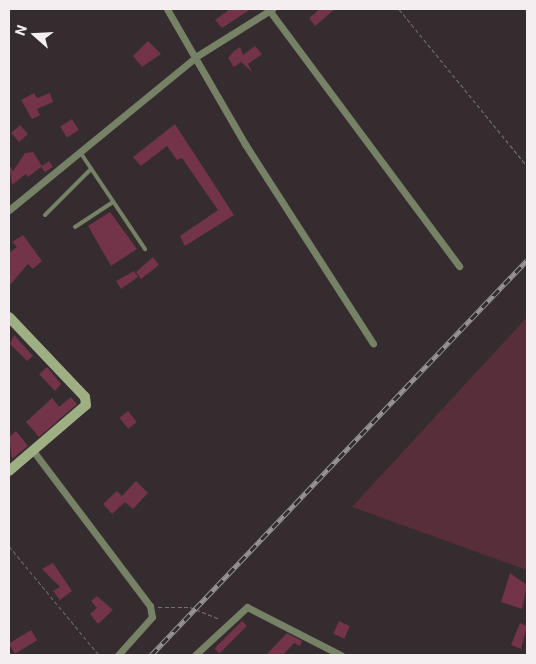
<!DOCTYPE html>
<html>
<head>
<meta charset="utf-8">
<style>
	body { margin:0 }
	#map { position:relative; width:536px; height:664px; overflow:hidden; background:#342c2e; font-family:Roboto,sans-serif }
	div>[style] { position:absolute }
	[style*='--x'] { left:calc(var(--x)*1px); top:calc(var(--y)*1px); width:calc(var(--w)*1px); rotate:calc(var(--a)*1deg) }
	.green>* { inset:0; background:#582e3b }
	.building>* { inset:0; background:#733348; transform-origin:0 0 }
	.path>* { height:1px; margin-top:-0.5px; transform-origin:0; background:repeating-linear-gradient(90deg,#777072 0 4px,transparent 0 6.5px) }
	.lane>* { height:4px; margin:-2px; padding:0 2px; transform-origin:2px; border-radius:2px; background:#768166 }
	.street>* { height:7px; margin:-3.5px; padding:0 3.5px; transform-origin:3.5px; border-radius:3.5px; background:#768166 }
	.secondary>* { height:10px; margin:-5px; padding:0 5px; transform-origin:5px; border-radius:5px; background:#9faf84 }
	.rail>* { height:4.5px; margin-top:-2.25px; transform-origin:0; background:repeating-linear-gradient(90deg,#342c2e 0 8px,#999395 0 16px); box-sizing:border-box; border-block:1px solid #999395 }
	span { translate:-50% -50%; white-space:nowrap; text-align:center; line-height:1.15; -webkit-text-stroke:5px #342c2e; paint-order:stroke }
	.frame { position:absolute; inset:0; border:10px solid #f4eef0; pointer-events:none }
	.north { position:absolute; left:10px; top:10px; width:50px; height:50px; -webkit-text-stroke:4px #342c2e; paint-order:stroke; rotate:289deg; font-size:14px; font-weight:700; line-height:20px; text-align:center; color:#f4eef0 }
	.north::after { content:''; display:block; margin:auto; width:18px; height:22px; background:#f4eef0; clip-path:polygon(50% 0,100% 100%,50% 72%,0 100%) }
</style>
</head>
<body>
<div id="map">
	<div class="green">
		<div style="clip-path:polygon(527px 317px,527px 570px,352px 507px)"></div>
	</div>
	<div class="building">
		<div style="clip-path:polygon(230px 9px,251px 9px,222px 28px,215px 20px)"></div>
		<div style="clip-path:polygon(320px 9px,335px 9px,315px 26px,309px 18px)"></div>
		<div style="clip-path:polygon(148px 41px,161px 54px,142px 67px,133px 56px)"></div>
		<div style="clip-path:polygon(255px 46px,262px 54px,248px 64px,252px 72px,241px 62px,234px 67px,228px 58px,234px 51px,240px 47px,243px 55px)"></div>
		<div style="clip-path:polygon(34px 93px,37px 98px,50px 93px,53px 102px,37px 109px,40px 115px,32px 119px,21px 100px)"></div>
		<div style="left:72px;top:119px;width:13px;height:14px;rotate:58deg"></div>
		<div style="clip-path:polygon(175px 124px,234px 215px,185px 246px,180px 236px,218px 210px,182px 158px,177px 160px,167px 146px,141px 166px,133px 157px)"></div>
		<div style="left:20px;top:125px;width:12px;height:12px;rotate:48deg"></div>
		<div style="clip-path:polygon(33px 152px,42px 166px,49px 161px,53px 167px,45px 172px,41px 167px,28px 177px,26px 174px,12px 185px,9px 165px,13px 171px,25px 153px)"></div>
		<div style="clip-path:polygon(110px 212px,137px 249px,111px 266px,88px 226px)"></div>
		<div style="clip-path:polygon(23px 235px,42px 261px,33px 269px,28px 264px,9px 286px,9px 253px,17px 247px,12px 242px)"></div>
		<div style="clip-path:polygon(153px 257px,159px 265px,141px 279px,136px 272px)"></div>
		<div style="clip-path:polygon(134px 271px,138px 277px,121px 289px,116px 281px)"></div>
		<div style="clip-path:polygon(14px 335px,33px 356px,27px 361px,10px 344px)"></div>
		<div style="clip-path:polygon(47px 367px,61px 384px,55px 391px,39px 374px)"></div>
		<div style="clip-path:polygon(71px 397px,77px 404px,39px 437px,26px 422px,52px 398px,59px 407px)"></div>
		<div style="left:128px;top:411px;width:14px;height:11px;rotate:51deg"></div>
		<div style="clip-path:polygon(16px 431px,28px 446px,12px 459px,9px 437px)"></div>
		<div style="clip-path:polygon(136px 481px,148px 493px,133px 509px,125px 502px,112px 514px,103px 504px,117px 491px,122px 496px)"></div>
		<div style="clip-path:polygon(53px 563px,72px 591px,60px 600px,53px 591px,60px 587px,42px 569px)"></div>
		<div style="clip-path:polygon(510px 573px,527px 585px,522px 609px,501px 602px)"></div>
		<div style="clip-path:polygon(97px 596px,113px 610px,98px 624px,90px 614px,97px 608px,91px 601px)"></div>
		<div style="left:242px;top:621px;width:7px;height:39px;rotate:45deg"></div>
		<div style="left:339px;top:621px;width:12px;height:14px;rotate:24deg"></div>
		<div style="clip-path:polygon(520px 623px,527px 626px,521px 649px,511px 645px)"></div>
		<div style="left:31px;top:630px;width:12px;height:26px;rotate:59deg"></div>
		<div style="clip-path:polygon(287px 633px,302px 641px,300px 646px,294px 643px,283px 655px,266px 655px)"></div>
	</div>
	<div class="path">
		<div style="--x:399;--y:9;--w:203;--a:50.8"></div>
		<div style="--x:9;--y:546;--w:141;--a:50.5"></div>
		<div style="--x:158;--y:607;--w:32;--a:0"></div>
		<div style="--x:190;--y:607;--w:32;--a:22"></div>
	</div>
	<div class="lane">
		<div style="--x:80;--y:152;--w:117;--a:56.2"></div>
		<div style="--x:45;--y:215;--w:65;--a:-45"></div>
		<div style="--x:75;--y:227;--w:45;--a:-33.3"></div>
	</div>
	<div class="street">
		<div style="--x:167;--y:9;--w:156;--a:60"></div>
		<div style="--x:245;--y:144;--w:237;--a:57.3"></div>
		<div style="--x:269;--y:10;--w:319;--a:53.4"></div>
		<div style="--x:9;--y:210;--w:243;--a:-39.3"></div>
		<div style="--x:197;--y:56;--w:89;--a:-32.1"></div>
		<div style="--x:34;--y:452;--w:193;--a:53"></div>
		<div style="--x:150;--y:606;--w:11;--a:80"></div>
		<div style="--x:152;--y:617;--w:51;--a:131.8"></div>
		<div style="--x:195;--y:655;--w:71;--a:-42.7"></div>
		<div style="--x:247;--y:607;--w:106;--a:27.1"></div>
	</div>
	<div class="secondary">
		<div style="--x:9;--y:317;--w:110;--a:46.5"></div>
		<div style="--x:85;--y:397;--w:8;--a:83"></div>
		<div style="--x:86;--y:405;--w:101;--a:139.4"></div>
	</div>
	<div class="rail">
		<div style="--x:151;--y:655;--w:545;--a:-46.41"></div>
	</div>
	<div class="frame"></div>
	<div class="north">N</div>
</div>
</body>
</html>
